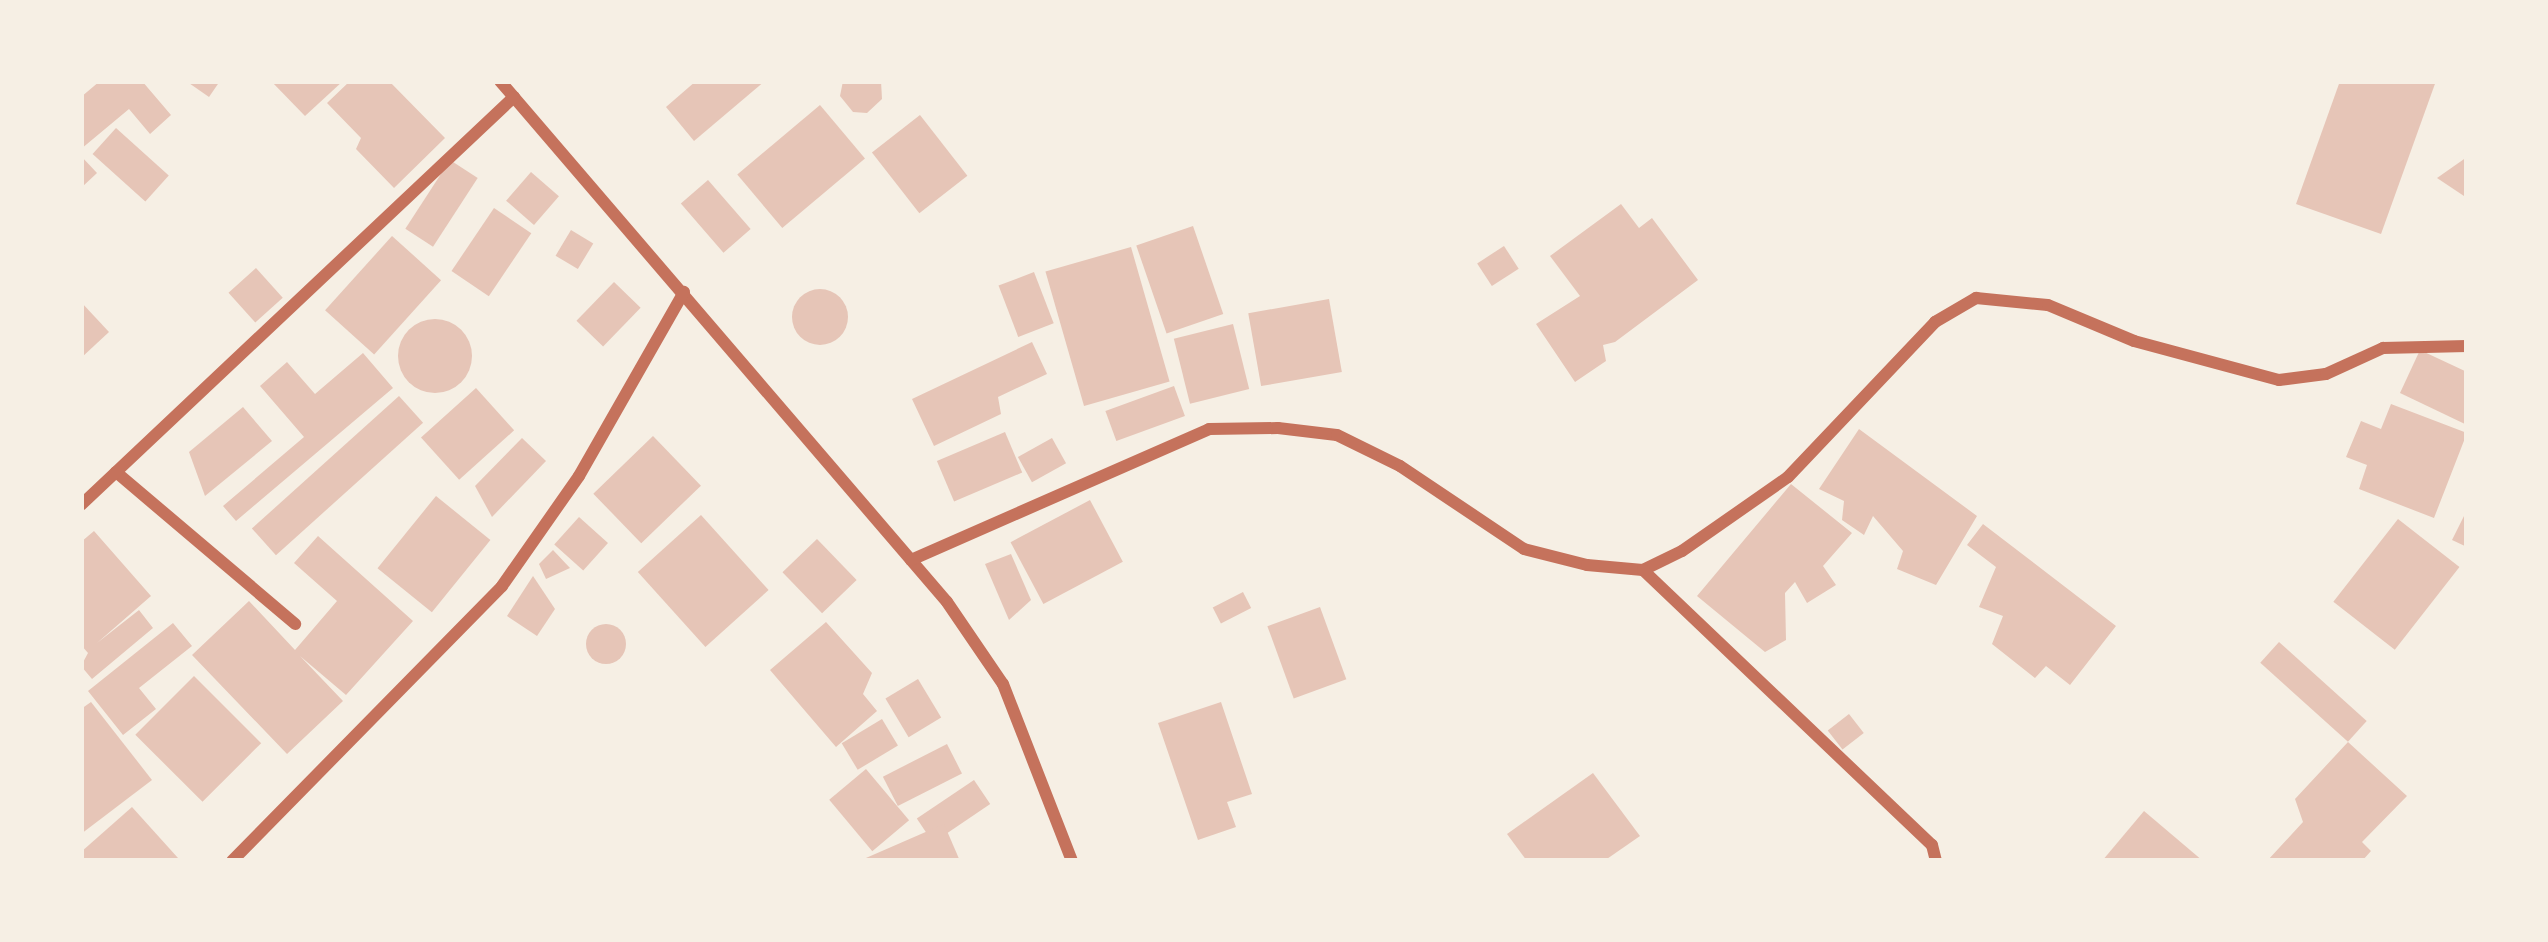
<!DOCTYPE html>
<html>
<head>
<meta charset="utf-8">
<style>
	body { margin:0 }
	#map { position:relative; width:2548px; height:942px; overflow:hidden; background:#f6efe4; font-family:"Varela Round",sans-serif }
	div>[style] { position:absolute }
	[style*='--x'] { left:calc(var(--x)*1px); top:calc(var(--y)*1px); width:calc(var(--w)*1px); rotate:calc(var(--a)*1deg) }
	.building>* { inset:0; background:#e6c5b7; transform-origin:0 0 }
	.round { border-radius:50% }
	.minor>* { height:12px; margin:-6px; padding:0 6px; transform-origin:6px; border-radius:6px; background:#c5725c }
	span { translate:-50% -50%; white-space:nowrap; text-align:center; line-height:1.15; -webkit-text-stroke:12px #f6efe4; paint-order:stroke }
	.frame { position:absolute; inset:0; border:84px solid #f6efe4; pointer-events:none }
</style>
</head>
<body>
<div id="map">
	<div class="building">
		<div style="clip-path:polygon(100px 81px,142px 81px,171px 115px,150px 134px,129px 109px,81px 149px,81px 97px)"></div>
		<div style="clip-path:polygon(186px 81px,220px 81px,209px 97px)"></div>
		<div style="clip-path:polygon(271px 81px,343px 81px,305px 116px)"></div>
		<div style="clip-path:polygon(350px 81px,389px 81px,445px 138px,394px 188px,356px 149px,361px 138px,327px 103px)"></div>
		<div style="clip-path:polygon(696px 81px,765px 81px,694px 141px,666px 107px)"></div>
		<div style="clip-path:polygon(843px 81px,881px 81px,882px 99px,867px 113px,853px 112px,840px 96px)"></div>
		<div style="clip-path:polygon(2340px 81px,2436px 81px,2381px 234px,2296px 204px)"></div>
		<div style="left:820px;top:105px;width:70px;height:108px;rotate:50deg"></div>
		<div style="left:920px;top:115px;width:77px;height:61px;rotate:52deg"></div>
		<div style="left:116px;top:128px;width:71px;height:35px;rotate:42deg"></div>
		<div style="clip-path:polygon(81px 156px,97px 173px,81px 188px)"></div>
		<div style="clip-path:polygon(2467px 157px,2467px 198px,2437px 178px)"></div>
		<div style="left:450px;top:160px;width:33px;height:82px;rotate:33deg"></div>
		<div style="left:531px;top:172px;width:37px;height:38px;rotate:41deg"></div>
		<div style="left:708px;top:180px;width:65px;height:36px;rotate:49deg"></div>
		<div style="clip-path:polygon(1621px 204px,1639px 228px,1652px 218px,1698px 280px,1615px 342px,1603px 345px,1606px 361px,1575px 382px,1536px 324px,1580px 296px,1550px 256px)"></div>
		<div style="left:494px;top:208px;width:45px;height:76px;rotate:34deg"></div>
		<div style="left:1193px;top:226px;width:93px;height:60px;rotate:71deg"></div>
		<div style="left:571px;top:230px;width:26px;height:30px;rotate:31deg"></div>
		<div style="left:392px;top:236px;width:66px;height:100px;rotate:42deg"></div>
		<div style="left:1504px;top:246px;width:27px;height:32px;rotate:57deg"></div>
		<div style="left:1131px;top:247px;width:140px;height:89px;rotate:74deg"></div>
		<div style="left:256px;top:268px;width:40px;height:37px;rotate:48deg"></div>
		<div style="left:1034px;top:272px;width:55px;height:38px;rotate:69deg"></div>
		<div style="left:614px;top:282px;width:37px;height:54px;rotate:44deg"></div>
		<div class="round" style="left:792px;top:289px;width:56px;height:56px"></div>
		<div style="left:1329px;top:299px;width:74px;height:82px;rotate:80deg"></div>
		<div style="clip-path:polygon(81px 302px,109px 332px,81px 358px)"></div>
		<div class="round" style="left:398px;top:319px;width:74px;height:74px"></div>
		<div style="left:1233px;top:324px;width:67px;height:61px;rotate:76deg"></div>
		<div style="clip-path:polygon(1032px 342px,1047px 374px,998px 397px,1001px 414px,934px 446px,912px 399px)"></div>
		<div style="clip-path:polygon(2420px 350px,2467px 372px,2467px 425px,2400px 393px)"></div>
		<div style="clip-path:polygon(363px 353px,393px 388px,236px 521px,223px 506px,304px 437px,260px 386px,287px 362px,315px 394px)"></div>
		<div style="left:1174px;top:386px;width:32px;height:73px;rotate:70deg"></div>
		<div style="left:476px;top:388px;width:57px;height:74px;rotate:48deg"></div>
		<div style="left:399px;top:396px;width:36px;height:198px;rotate:48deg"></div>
		<div style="clip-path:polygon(2391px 404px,2467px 433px,2434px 518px,2359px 489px,2367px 465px,2346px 457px,2361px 421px,2381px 429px)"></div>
		<div style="clip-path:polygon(243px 407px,272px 441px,205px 496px,189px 452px)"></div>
		<div style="clip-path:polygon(1859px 429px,1977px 516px,1936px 585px,1897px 569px,1903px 551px,1873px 516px,1864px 535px,1842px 520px,1844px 501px,1819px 489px)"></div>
		<div style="left:1005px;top:432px;width:44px;height:74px;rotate:67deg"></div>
		<div style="left:653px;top:436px;width:69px;height:83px;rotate:46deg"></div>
		<div style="clip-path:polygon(522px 438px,546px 461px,492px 517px,475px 486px)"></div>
		<div style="left:1052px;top:438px;width:29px;height:39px;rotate:61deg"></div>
		<div style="clip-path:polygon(1791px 484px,1852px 533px,1823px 566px,1836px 585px,1807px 603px,1795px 582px,1785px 593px,1786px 640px,1765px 652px,1697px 596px)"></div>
		<div style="left:436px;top:496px;width:70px;height:93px;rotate:39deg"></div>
		<div style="left:1090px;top:500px;width:70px;height:90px;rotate:62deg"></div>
		<div style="clip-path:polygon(2467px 510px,2467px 547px,2452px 540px)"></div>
		<div style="left:701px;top:515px;width:101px;height:85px;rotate:48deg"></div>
		<div style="left:579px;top:517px;width:39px;height:37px;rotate:42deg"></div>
		<div style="left:2398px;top:519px;width:78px;height:105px;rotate:38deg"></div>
		<div style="clip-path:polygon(1983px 524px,2116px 626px,2070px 685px,2046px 666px,2035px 678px,1992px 644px,2003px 616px,1979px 607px,1996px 567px,1967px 545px)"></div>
		<div style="clip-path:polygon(94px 531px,151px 596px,97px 643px,139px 610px,153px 628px,92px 679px,81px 666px,88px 653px,81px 645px,81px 542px)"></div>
		<div style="clip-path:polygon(318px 536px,413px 621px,346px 695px,300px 656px,343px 701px,287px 754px,192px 655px,249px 601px,295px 650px,337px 601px,294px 563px)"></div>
		<div style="left:817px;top:539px;width:57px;height:48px;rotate:46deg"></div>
		<div style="clip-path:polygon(553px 550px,570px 568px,546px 579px,539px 564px)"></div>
		<div style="clip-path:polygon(1011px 554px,1031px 600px,1009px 620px,985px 564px)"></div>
		<div style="clip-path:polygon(533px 576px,555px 609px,537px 636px,507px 616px)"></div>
		<div style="left:1243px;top:592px;width:18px;height:34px;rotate:63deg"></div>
		<div style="left:1320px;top:607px;width:77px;height:56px;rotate:70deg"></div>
		<div style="clip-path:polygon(826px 622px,872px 673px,863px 694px,877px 711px,836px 747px,770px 670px)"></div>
		<div style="clip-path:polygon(173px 623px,192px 646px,139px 688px,156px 709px,123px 735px,88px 691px)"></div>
		<div class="round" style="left:586px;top:624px;width:40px;height:40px"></div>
		<div style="left:2279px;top:642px;width:118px;height:28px;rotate:42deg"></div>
		<div style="left:194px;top:676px;width:95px;height:83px;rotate:45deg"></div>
		<div style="left:918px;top:679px;width:45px;height:38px;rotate:59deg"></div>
		<div style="clip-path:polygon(91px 702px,152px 780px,81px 834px,81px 709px)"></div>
		<div style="clip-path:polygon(1221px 702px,1252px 794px,1227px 802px,1236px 827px,1198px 840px,1158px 723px)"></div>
		<div style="left:1849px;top:714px;width:24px;height:27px;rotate:52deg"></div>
		<div style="left:882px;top:719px;width:31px;height:47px;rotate:59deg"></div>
		<div style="clip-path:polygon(2348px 742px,2407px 796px,2362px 842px,2371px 851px,2362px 861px,2267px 861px,2303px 822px,2295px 799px)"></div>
		<div style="left:947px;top:744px;width:33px;height:72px;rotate:63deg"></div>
		<div style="left:866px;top:769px;width:67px;height:48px;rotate:50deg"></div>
		<div style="clip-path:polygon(1593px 773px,1640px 836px,1604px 861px,1527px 861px,1507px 834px)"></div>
		<div style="left:974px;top:780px;width:29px;height:69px;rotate:56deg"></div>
		<div style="clip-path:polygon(132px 807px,178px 858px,81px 861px,81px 852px)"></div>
		<div style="clip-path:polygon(2144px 811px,2203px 861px,2102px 861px)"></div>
		<div style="clip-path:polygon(944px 824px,960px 861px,859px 861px)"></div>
	</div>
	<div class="minor">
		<div style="--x:500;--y:81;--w:686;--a:49.37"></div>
		<div style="--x:947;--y:602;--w:99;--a:55.7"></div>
		<div style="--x:1003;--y:684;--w:190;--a:68.7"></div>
		<div style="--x:116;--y:472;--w:235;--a:40.3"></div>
		<div style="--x:81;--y:505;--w:595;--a:-43.3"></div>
		<div style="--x:911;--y:560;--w:326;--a:-23.7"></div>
		<div style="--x:1209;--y:429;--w:69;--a:-0.8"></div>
		<div style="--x:1278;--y:428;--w:59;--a:6.8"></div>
		<div style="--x:1337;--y:435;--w:70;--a:26.2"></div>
		<div style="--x:1400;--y:466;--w:149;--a:33.8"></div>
		<div style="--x:1524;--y:549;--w:65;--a:14.3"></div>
		<div style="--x:1587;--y:565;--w:56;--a:5.1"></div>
		<div style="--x:1643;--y:570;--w:43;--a:-26"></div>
		<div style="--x:1682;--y:551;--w:129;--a:-34.9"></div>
		<div style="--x:1788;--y:477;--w:214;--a:-46.5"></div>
		<div style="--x:1935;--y:322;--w:48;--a:-30.3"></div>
		<div style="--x:1976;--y:298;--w:72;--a:5.6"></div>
		<div style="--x:2048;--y:305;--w:93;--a:22.7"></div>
		<div style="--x:2134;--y:341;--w:150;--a:15.1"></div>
		<div style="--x:2279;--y:380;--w:47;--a:-7.3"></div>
		<div style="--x:2326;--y:374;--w:63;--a:-24.5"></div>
		<div style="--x:2383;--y:348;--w:84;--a:-1.4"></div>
		<div style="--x:1643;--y:570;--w:399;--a:43.6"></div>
		<div style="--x:1932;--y:845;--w:16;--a:76"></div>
		<div style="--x:232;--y:861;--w:385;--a:-45.5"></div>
		<div style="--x:502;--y:586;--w:134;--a:-55"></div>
		<div style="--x:579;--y:476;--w:212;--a:-60.3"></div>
	</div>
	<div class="frame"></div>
</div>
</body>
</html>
